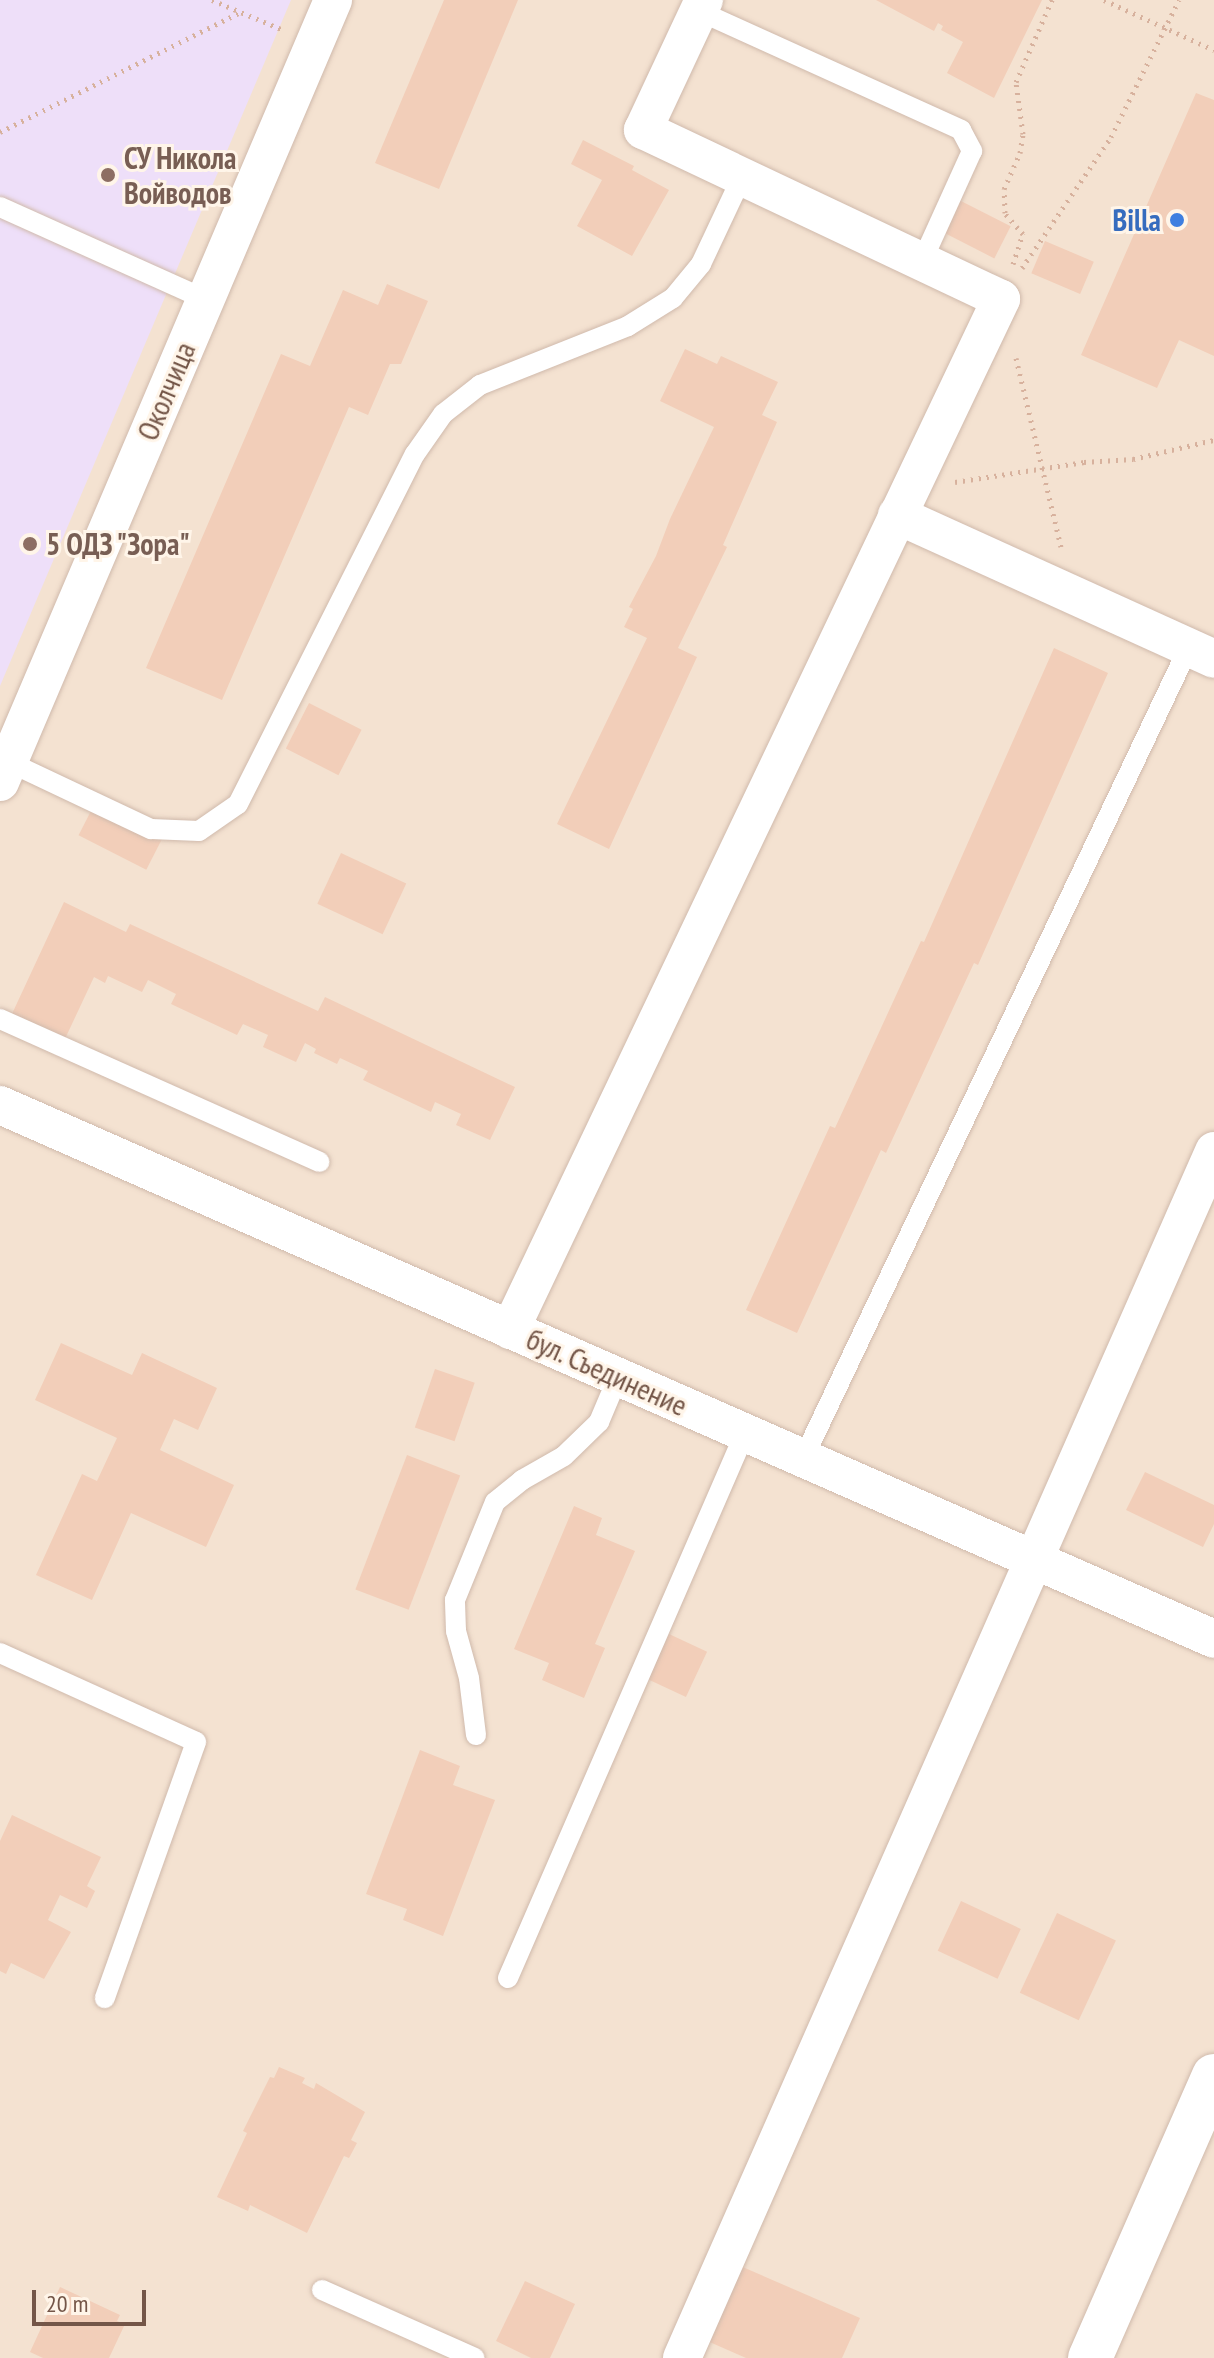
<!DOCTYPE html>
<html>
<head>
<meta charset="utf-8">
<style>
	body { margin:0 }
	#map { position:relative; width:1214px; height:2358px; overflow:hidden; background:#fcf1e2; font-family:"PT Sans Narrow",sans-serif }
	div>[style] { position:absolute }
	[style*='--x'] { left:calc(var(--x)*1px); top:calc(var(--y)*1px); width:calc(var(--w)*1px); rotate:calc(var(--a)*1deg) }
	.residential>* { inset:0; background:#f4e2d1; transform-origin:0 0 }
	.education>* { inset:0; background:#eedff9 }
	.building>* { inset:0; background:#f2ceb9; transform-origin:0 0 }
	.path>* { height:5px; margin-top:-2.5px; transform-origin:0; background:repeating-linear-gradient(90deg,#d7b19d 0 2px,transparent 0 8px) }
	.roads { filter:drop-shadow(0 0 2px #d0baac) drop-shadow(0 0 2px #d0baac) }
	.service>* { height:20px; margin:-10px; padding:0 10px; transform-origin:10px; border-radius:10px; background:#fff }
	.minor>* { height:38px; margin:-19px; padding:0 19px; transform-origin:19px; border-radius:19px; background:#fff }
	.tertiary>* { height:44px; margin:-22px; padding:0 22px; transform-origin:22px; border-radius:22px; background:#fff }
	.dots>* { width:22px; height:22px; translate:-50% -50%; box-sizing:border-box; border:4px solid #fff5e9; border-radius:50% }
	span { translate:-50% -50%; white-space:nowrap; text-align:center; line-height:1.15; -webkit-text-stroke:6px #fff5e9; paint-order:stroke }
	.education-label { font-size:30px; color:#785e54; font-weight:700 }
	.left { translate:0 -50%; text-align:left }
	.shop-label { font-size:30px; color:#366cbe; font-weight:700 }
	.right { translate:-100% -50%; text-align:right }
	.street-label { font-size:30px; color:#745648 }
	.scale { position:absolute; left:32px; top:2290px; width:114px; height:36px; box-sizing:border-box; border:4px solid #745648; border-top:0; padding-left:10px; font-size:24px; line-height:28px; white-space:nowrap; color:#745648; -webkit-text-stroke:6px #fff5e9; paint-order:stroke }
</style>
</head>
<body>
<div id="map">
	<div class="residential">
		<div style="left:0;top:0;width:1214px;height:2358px"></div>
	</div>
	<div class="education">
		<div style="clip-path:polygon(0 0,291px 0,0 686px)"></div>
	</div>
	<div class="building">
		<div style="clip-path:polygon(444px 0,518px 0,439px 189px,375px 163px)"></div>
		<div style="clip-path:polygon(876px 0,1042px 0,994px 98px,947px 73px,963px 42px,941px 30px,943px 26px,938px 23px,934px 31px)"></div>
		<div style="clip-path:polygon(1196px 93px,1214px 100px,1214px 356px,1179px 340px,1157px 388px,1081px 355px)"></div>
		<div style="clip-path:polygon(583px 140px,634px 166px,632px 170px,669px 190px,632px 256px,577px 226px,602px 180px,571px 164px)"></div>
		<div style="left:959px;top:200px;width:58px;height:36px;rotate:27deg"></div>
		<div style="left:1045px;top:241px;width:53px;height:35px;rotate:23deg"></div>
		<div style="clip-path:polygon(387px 284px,428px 301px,401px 364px,390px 364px,368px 415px,349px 407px,222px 700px,146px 668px,281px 354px,310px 366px,343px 290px,378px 305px)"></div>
		<div style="clip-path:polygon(685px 349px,717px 364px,721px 356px,778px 382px,762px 415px,777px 422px,723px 545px,727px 547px,678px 648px,697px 657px,609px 849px,557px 824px,647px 638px,624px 627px,633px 609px,629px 607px,656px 556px,670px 519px,714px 427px,660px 401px)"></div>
		<div style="clip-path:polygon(1054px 648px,1108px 673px,978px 965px,974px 963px,886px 1153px,881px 1150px,797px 1333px,746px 1310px,830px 1126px,835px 1128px,921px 941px,924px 942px)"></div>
		<div style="left:309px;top:703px;width:59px;height:51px;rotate:27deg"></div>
		<div style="left:94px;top:805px;width:76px;height:34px;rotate:27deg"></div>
		<div style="left:341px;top:853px;width:72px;height:56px;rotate:25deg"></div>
		<div style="clip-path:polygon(64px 902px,126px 932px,130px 924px,318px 1011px,325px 997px,515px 1087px,490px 1140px,456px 1125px,461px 1114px,435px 1102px,431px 1112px,363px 1080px,368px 1071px,340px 1058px,337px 1064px,314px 1053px,316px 1049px,305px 1043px,296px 1062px,263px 1047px,268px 1035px,243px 1024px,237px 1035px,171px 1004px,176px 994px,148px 980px,142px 992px,108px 976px,105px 983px,94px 977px,64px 1041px,11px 1016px)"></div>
		<div style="clip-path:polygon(61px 1343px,132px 1375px,142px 1353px,217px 1388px,198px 1430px,174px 1419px,160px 1450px,234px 1485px,206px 1547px,131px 1513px,92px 1600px,36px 1575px,82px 1474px,97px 1481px,117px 1438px,35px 1400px)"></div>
		<div style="left:435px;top:1369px;width:42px;height:62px;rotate:19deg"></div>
		<div style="left:407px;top:1455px;width:57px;height:144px;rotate:21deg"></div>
		<div style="clip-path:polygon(1145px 1472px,1214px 1505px,1214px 1524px,1203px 1547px,1126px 1510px)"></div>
		<div style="clip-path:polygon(574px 1506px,602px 1518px,596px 1535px,635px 1551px,595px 1644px,605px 1648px,584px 1698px,542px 1680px,549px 1663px,514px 1649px)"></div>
		<div style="left:669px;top:1634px;width:42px;height:50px;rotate:25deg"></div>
		<div style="clip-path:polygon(420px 1750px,460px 1766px,453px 1785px,495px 1800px,443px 1936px,403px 1920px,407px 1909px,366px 1894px)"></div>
		<div style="clip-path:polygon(12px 1815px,101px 1857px,87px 1886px,95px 1891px,87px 1908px,60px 1895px,48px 1920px,71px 1932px,44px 1979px,11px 1963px,6px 1974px,0 1971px,0 1841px)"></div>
		<div style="left:961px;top:1901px;width:66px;height:55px;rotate:25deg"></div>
		<div style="left:1057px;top:1913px;width:65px;height:88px;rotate:25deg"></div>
		<div style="clip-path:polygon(279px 2067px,305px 2078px,302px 2083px,314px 2089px,316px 2083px,365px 2112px,351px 2140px,357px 2143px,349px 2158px,344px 2156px,307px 2233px,250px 2205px,248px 2211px,217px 2197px,247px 2133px,243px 2131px,270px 2077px,274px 2078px)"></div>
		<div style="clip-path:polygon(738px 2265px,860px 2318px,842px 2358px,746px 2358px,705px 2340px)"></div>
		<div style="clip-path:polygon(525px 2281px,575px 2304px,550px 2358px,531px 2358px,496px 2341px)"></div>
		<div style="clip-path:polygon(60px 2287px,120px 2315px,117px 2321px,125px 2324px,109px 2358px,43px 2358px,30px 2352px)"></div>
	</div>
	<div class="path">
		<div style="--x:212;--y:0;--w:75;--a:22.8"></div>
		<div style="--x:1104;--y:0;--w:121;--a:24.4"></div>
		<div style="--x:0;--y:132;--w:269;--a:-26.5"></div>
		<div style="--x:1013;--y:264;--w:32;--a:-72"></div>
		<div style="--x:1023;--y:234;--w:28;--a:-131"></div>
		<div style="--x:1005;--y:213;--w:24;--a:-92"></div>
		<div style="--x:1004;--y:189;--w:39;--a:-66"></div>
		<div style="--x:1020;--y:153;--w:19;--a:-81"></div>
		<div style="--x:1023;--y:134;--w:52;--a:-97.7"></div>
		<div style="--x:1016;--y:82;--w:90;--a:-66.3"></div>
		<div style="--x:1022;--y:268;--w:158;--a:-55.8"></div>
		<div style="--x:1111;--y:137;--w:153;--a:-63.6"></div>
		<div style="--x:1016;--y:358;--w:194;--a:76.6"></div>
		<div style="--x:955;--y:482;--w:131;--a:-8.8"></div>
		<div style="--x:1084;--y:462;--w:49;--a:-3.5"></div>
		<div style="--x:1133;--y:459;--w:83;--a:-13.2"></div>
	</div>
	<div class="roads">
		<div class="service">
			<div style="--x:699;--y:11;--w:288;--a:24.4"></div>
			<div style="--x:961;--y:130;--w:24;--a:62"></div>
			<div style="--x:972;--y:151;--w:121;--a:114.4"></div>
			<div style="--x:0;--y:207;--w:225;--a:24.2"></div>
			<div style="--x:9;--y:762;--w:157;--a:25.3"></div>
			<div style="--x:151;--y:829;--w:48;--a:2.4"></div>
			<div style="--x:199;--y:831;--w:47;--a:-34.7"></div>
			<div style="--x:238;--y:804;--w:392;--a:-63.2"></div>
			<div style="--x:415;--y:454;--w:49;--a:-55"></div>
			<div style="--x:443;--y:414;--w:47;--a:-38.1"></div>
			<div style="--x:480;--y:385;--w:159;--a:-21.7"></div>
			<div style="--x:628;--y:326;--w:53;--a:-31.9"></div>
			<div style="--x:673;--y:298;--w:44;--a:-50.5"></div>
			<div style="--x:701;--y:264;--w:96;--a:-64.8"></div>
			<div style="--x:0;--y:1019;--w:350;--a:24.1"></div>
			<div style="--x:803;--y:1459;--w:899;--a:-64.58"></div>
			<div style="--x:0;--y:1653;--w:215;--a:24.4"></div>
			<div style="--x:196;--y:1742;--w:272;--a:109.6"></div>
			<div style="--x:476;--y:1735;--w:57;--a:-97"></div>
			<div style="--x:469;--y:1678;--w:49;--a:-105.5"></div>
			<div style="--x:456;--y:1631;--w:31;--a:-92"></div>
			<div style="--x:455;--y:1600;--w:106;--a:-67.8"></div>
			<div style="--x:495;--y:1502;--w:35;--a:-39"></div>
			<div style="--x:522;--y:1480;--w:48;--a:-29.7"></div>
			<div style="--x:564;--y:1456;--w:49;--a:-44.2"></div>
			<div style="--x:599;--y:1422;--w:49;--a:-67.1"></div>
			<div style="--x:508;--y:1978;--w:594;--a:-66.5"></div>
			<div style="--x:322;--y:2290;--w:167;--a:24"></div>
		</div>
		<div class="minor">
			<div style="--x:897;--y:515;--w:348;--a:24.4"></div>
			<div style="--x:0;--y:782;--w:850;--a:-66.93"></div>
			<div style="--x:0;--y:1105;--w:1326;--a:23.74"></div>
			<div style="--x:510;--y:1330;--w:1142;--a:-64.53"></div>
			<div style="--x:1001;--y:299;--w:396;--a:-154.7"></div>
			<div style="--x:643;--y:130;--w:144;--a:-64.9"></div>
			<div style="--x:682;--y:2358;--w:1319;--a:-66.21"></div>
		</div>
		<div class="tertiary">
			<div style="--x:1090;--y:2358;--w:308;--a:-66.3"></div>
		</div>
	</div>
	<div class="dots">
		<div style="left:108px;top:175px;background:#8d6e63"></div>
		<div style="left:1177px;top:220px;background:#3f7fe0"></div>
		<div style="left:30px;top:544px;background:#8d6e63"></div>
	</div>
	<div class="education-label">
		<span class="left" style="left:124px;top:175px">СУ Никола<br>Войводов</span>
		<span class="left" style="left:46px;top:544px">5 ОДЗ "Зора"</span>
	</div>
	<div class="shop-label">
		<span class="right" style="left:1161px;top:220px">Billa</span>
	</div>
	<div class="street-label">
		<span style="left:166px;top:391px;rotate:-67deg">Околчица</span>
		<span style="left:607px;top:1372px;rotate:24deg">бул. Съединение</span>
	</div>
	<div class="scale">20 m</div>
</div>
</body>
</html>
